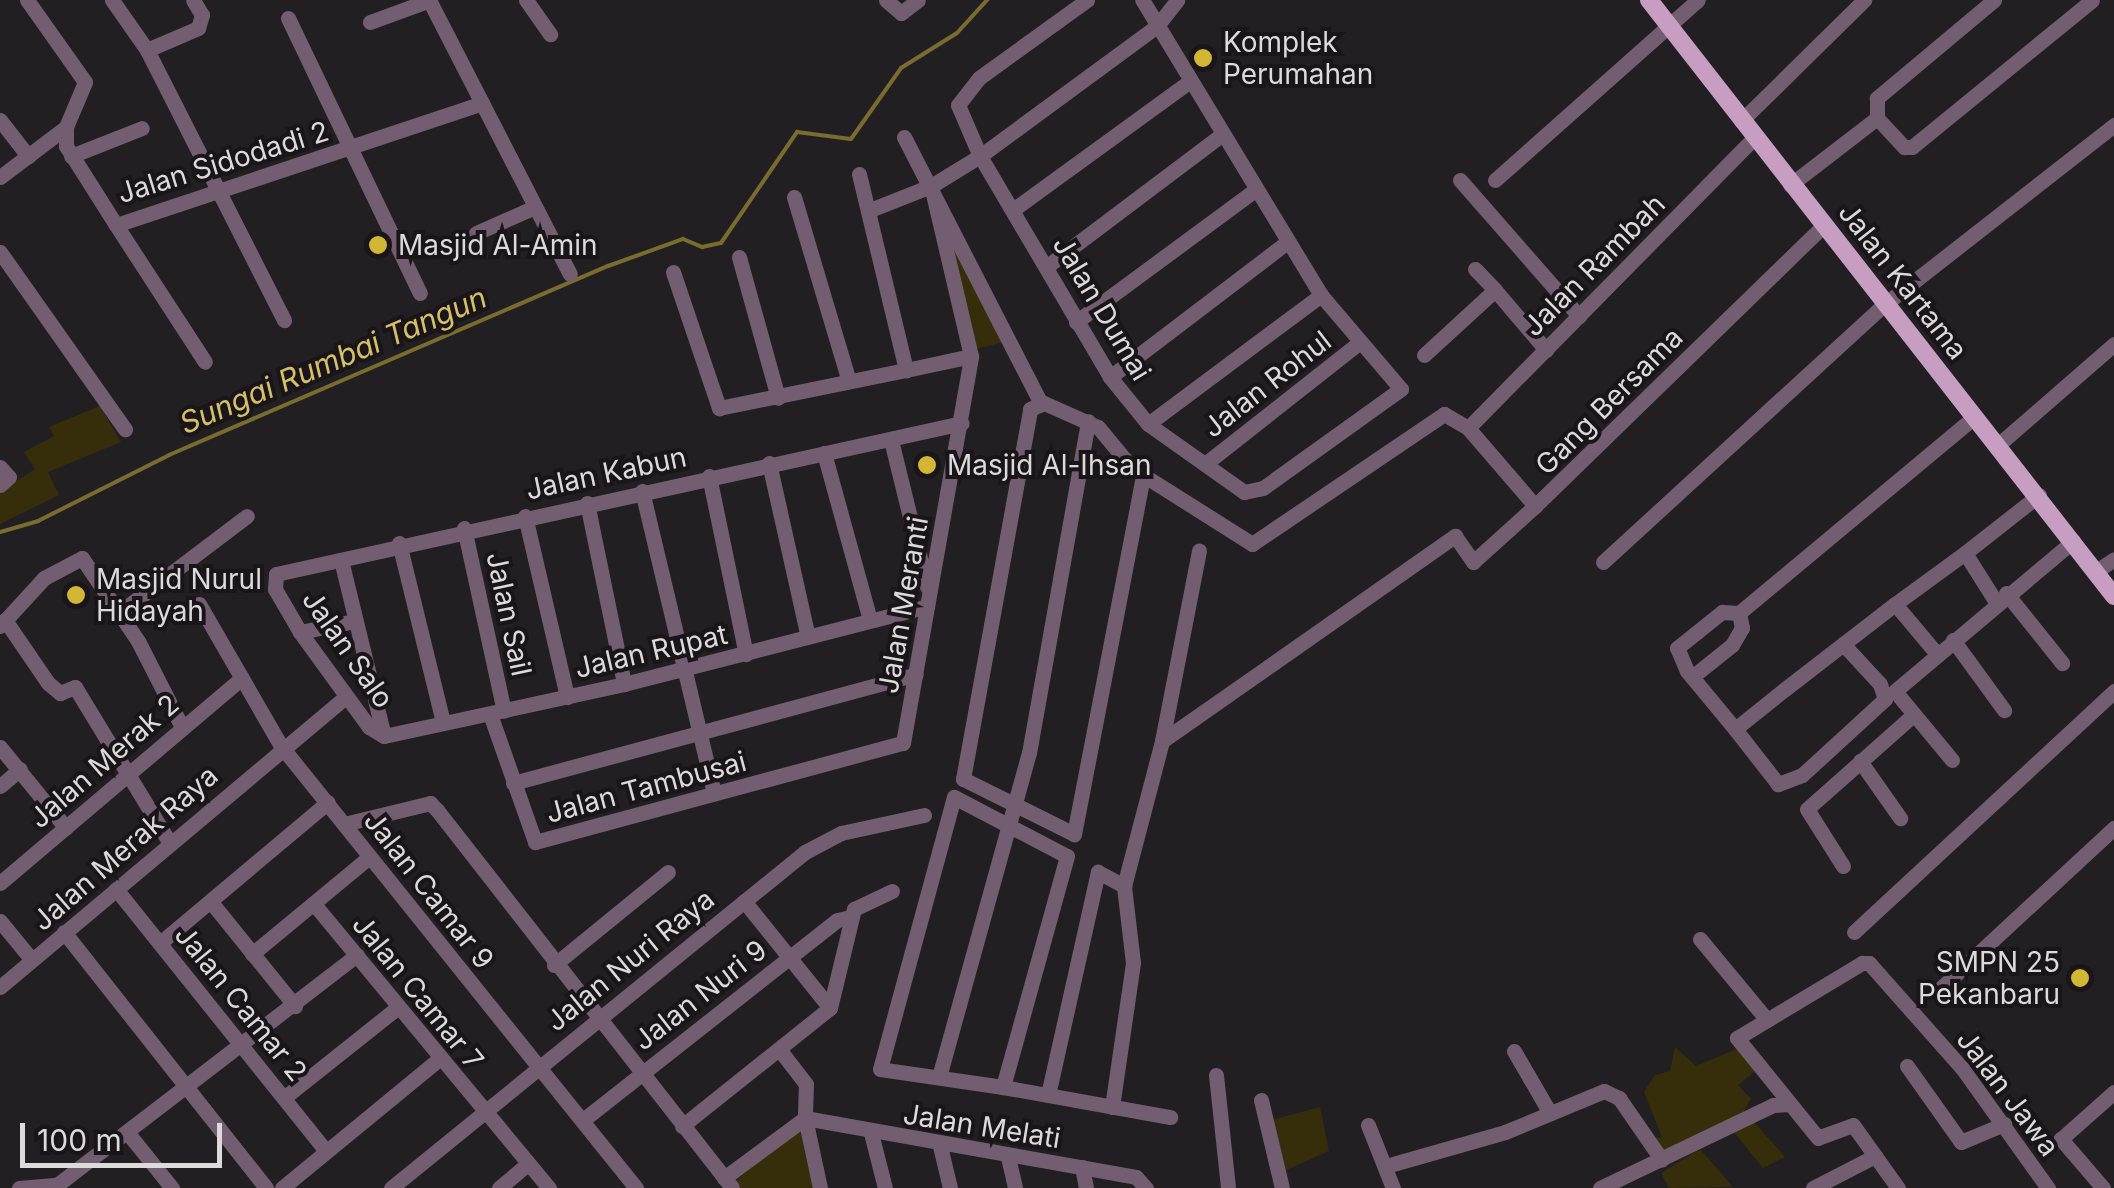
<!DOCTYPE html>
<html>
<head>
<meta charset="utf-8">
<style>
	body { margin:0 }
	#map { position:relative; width:2114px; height:1188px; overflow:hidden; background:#221f22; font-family:Inter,sans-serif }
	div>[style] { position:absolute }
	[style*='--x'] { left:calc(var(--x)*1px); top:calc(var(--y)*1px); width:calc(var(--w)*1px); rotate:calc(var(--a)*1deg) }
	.green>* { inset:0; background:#362e0a }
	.stream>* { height:4px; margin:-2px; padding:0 2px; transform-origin:2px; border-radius:2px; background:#7a6c2e }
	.minor>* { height:15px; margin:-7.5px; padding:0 7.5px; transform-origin:7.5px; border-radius:7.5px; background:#725e70 }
	.major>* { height:18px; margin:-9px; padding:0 9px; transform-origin:9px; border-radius:9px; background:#c79dc1 }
	.dots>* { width:28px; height:28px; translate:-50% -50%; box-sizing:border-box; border:5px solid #191518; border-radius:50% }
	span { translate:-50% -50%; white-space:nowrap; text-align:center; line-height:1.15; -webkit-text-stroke:8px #191518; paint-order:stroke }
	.poi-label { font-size:28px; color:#dddadc }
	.left { translate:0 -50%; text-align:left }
	.right { translate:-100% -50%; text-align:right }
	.street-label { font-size:28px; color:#dddadc }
	.water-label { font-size:30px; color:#d5c067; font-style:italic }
	.scale { position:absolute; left:20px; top:1123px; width:202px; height:45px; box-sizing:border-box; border:5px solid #dddadc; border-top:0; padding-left:12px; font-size:30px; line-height:35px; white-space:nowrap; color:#dddadc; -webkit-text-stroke:8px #191518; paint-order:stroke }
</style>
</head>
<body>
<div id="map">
	<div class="green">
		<div style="clip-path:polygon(941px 209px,1007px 341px,976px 349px)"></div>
		<div style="clip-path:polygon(100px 406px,121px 442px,48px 472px,59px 495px,0 524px,0 492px,35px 469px,24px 452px,54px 436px,49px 427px)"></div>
		<div style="clip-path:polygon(1675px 1047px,1696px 1066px,1737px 1049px,1755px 1071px,1738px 1085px,1751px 1099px,1742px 1114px,1666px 1152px,1650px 1138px,1662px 1137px,1644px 1092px,1655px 1075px,1670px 1071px)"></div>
		<div style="clip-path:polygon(1320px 1107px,1329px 1151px,1284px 1171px,1272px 1120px)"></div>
		<div style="clip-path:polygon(1754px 1122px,1785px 1157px,1763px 1168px,1734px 1132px)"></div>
		<div style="clip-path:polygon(799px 1127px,813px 1188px,734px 1188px,731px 1185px)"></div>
		<div style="clip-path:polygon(1700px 1149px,1733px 1187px,1669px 1188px,1661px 1173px)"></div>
	</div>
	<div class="stream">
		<div style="--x:0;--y:532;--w:40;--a:-16"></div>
		<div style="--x:38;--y:521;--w:147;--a:-26.7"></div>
		<div style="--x:169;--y:455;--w:478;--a:-23.3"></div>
		<div style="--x:608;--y:266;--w:80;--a:-19.8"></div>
		<div style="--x:683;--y:239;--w:21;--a:23"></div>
		<div style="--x:702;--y:247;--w:19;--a:-12"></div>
		<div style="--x:721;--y:243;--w:135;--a:-55.6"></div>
		<div style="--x:797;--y:132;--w:54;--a:7.4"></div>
		<div style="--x:851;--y:139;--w:87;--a:-54.8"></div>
		<div style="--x:901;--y:68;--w:66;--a:-32"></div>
		<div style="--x:957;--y:33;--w:45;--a:-47.7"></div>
	</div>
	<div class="minor">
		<div style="--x:27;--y:0;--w:100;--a:54.7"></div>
		<div style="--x:85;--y:82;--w:49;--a:112.9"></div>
		<div style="--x:66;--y:127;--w:19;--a:90"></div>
		<div style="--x:66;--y:146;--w:93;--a:57.7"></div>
		<div style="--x:116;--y:225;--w:386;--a:-18.4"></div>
		<div style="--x:482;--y:103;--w:116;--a:-117.2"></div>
		<div style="--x:112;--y:0;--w:61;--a:55"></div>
		<div style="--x:147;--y:50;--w:303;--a:63.1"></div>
		<div style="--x:526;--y:0;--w:42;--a:54.8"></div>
		<div style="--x:886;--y:0;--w:20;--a:41"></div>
		<div style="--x:901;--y:13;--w:21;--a:-37"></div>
		<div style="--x:1087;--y:0;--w:133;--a:144.2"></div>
		<div style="--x:979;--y:78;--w:34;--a:128"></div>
		<div style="--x:958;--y:105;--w:56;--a:66.7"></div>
		<div style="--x:980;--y:156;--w:256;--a:59.5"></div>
		<div style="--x:1110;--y:377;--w:60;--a:51"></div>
		<div style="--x:1148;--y:424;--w:118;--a:35.3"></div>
		<div style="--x:1244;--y:492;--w:19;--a:-12"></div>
		<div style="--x:1263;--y:488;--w:170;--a:-35.7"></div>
		<div style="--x:1401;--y:389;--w:123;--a:-130.4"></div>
		<div style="--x:1321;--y:295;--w:345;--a:-121.2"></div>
		<div style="--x:1994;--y:0;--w:153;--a:140.1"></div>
		<div style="--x:1877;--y:98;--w:20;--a:90"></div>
		<div style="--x:1877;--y:118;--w:40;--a:47"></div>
		<div style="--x:1904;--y:147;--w:8;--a:0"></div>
		<div style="--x:1912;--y:147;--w:232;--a:-39.2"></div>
		<div style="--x:288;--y:18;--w:305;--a:64.4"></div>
		<div style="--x:370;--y:22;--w:64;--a:-20.1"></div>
		<div style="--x:147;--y:50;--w:56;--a:-23.3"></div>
		<div style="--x:198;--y:28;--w:14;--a:-73"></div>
		<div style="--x:202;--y:15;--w:17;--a:-121"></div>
		<div style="--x:482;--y:103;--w:192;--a:62.8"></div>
		<div style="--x:0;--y:120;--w:46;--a:52.1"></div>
		<div style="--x:1741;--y:121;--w:173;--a:-44.5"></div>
		<div style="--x:904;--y:137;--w:300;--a:62.8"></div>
		<div style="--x:71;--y:156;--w:76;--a:-21.5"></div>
		<div style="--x:859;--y:174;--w:202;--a:76.5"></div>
		<div style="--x:906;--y:370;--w:66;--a:-12.2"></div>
		<div style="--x:0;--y:177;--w:83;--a:-37.1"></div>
		<div style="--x:1460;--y:180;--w:181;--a:48.8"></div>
		<div style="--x:1495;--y:180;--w:271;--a:-41.6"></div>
		<div style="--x:1790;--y:185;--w:110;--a:-37.6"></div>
		<div style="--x:794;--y:197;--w:192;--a:73.4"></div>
		<div style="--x:1014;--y:209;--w:216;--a:-36"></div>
		<div style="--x:870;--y:210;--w:66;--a:-21.5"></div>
		<div style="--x:931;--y:186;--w:57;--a:-31.5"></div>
		<div style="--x:980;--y:156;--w:220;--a:-36.3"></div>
		<div style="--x:1157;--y:26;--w:33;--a:-52"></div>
		<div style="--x:116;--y:225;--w:163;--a:57"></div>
		<div style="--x:476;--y:233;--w:64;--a:-23.8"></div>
		<div style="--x:0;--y:252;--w:217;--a:54.8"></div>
		<div style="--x:739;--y:257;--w:146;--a:74.5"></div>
		<div style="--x:1046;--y:267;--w:219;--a:-37"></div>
		<div style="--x:1475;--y:269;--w:29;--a:46"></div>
		<div style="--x:673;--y:272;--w:144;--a:71.3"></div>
		<div style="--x:719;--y:408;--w:191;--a:-11.5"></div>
		<div style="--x:1076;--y:322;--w:222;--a:-36.4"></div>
		<div style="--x:1424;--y:355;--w:96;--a:-42.5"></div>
		<div style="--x:1495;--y:290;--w:79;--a:49.6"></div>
		<div style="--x:1110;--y:377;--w:223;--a:-37.3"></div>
		<div style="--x:1148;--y:424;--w:216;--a:-36.7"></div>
		<div style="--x:1468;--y:428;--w:410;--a:-45.4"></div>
		<div style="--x:891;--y:440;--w:151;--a:76.2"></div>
		<div style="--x:1998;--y:445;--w:154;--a:-41"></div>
		<div style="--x:824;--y:453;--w:173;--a:74.6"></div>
		<div style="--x:769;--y:463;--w:178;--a:77.4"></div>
		<div style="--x:1205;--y:464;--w:197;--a:-38.2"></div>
		<div style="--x:0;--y:467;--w:13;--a:48"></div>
		<div style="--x:9;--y:477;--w:12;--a:138"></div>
		<div style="--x:709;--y:476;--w:182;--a:78.3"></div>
		<div style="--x:1143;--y:476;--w:365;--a:100.9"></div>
		<div style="--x:1074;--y:834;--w:124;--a:-153.6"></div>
		<div style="--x:963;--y:779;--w:376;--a:-79.7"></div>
		<div style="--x:1030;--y:409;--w:15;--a:-23"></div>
		<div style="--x:1044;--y:403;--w:59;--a:24"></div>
		<div style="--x:1098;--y:427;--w:53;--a:50.3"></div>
		<div style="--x:1132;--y:468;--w:142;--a:32.3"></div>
		<div style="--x:1252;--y:544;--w:232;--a:-34.1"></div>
		<div style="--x:1444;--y:414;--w:28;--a:30"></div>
		<div style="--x:1468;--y:428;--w:103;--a:49.3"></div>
		<div style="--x:1535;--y:506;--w:403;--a:-44.2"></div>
		<div style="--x:642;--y:491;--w:311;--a:76.6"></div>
		<div style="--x:587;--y:503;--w:185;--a:78.4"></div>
		<div style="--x:525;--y:516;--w:186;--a:76.9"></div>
		<div style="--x:464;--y:528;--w:187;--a:77.7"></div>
		<div style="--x:399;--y:543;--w:184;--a:76.2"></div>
		<div style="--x:1965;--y:553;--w:94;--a:-38.1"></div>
		<div style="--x:341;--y:560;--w:181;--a:76.3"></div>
		<div style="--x:1603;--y:562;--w:382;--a:-42.5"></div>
		<div style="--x:1885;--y:304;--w:291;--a:-38"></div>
		<div style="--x:2095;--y:572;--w:23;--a:-34"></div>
		<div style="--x:2006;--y:593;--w:90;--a:51.3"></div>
		<div style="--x:199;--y:604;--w:164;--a:60"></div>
		<div style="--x:281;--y:746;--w:567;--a:51.23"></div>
		<div style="--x:1895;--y:604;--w:65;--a:50"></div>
		<div style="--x:120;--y:612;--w:159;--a:-37.1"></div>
		<div style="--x:5;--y:620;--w:76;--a:55.7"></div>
		<div style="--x:48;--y:683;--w:16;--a:40"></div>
		<div style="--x:60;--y:693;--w:16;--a:-22"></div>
		<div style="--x:75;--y:687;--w:183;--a:58.7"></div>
		<div style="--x:0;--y:626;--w:65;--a:-47.5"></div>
		<div style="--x:44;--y:578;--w:43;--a:-27.8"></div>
		<div style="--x:82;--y:558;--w:100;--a:56"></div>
		<div style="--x:138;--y:641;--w:97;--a:62.9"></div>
		<div style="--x:300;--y:632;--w:55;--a:-11.5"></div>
		<div style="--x:1953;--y:640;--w:87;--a:53.9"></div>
		<div style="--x:1843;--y:644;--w:54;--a:47.2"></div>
		<div style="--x:1880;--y:684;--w:16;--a:72"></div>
		<div style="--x:1885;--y:699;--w:113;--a:137.5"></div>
		<div style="--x:1802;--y:775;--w:26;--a:159"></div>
		<div style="--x:1778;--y:784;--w:70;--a:-128"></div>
		<div style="--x:1735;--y:729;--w:64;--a:-38.7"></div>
		<div style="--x:1785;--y:689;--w:139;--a:-37.7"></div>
		<div style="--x:1895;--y:604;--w:87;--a:-36.1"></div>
		<div style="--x:1965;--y:553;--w:58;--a:57.7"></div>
		<div style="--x:1692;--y:677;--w:51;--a:-38.7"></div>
		<div style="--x:1732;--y:645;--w:20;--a:-60"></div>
		<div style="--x:1742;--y:628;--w:15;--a:-101"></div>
		<div style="--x:490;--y:714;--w:136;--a:70.6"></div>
		<div style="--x:535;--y:842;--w:381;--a:-15.1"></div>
		<div style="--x:903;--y:743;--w:393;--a:-80"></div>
		<div style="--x:971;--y:356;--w:175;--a:-103.2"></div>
		<div style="--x:1735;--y:729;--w:75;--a:-129.6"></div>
		<div style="--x:1687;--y:671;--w:25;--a:-113"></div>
		<div style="--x:1677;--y:648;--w:58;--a:-38.7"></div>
		<div style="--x:1722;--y:612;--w:17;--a:3"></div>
		<div style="--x:1739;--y:613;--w:306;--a:-39.8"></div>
		<div style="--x:384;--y:736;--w:17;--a:-149"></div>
		<div style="--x:369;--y:727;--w:117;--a:-126"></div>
		<div style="--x:300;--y:632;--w:50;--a:-120.2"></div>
		<div style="--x:275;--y:589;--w:15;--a:-86"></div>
		<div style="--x:276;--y:574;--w:702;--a:-12.41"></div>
		<div style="--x:384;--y:736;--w:246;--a:-12.2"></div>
		<div style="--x:624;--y:684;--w:313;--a:-14.4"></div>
		<div style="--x:1162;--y:741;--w:358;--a:-35"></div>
		<div style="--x:1455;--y:536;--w:32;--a:55"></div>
		<div style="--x:1473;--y:562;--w:84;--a:-42.1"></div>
		<div style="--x:0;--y:747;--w:104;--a:50.8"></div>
		<div style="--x:1952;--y:760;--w:89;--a:-129.6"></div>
		<div style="--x:1895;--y:691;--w:233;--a:-40.1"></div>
		<div style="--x:1860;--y:761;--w:70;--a:54.9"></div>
		<div style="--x:513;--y:783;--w:417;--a:-15.1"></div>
		<div style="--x:0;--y:786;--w:26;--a:-40"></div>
		<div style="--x:954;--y:797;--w:127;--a:27.6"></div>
		<div style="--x:1067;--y:856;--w:240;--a:105.5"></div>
		<div style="--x:1003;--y:1087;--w:124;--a:-171.7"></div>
		<div style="--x:880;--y:1069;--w:282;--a:-74.8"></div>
		<div style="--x:344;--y:824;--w:89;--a:-13.7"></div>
		<div style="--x:430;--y:803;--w:10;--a:45"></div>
		<div style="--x:437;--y:810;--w:479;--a:52"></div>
		<div style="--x:1843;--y:866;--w:67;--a:-122.3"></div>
		<div style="--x:1807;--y:809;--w:140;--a:-41.5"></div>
		<div style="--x:0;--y:883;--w:317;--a:-40.3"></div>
		<div style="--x:116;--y:889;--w:334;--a:51.3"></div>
		<div style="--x:744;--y:901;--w:137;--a:51.2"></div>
		<div style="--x:211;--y:902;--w:134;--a:51.1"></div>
		<div style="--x:314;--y:904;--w:369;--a:50.4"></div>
		<div style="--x:0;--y:921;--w:50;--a:50.6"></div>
		<div style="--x:64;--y:932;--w:326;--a:51.7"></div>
		<div style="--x:1854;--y:932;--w:355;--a:-42.8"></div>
		<div style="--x:1700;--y:939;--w:105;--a:50.4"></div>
		<div style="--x:160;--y:943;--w:219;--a:-40"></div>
		<div style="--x:252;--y:954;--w:151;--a:-39.6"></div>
		<div style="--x:554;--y:965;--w:147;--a:-39.2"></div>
		<div style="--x:0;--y:987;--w:451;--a:-40"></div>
		<div style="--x:1941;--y:988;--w:236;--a:-42.8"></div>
		<div style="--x:779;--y:1049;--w:44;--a:52.4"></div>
		<div style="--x:806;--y:1084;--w:34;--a:92"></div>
		<div style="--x:805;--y:1118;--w:72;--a:77.9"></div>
		<div style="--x:1514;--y:1051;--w:72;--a:59.9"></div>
		<div style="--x:1907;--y:1066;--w:93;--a:54.6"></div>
		<div style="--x:1961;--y:1142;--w:47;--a:-22.7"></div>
		<div style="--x:1216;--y:1075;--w:114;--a:83.9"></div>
		<div style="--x:939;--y:1077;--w:336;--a:-74.5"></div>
		<div style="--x:1029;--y:753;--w:337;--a:-79.9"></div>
		<div style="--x:1003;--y:1087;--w:170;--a:10.2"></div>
		<div style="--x:1048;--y:1095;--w:229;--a:-77.4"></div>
		<div style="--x:1098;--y:872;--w:30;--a:28"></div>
		<div style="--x:285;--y:1097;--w:143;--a:-38.5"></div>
		<div style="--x:1261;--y:1100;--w:90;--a:76.6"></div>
		<div style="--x:1112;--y:1107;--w:146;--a:-81.7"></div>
		<div style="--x:1133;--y:963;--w:78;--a:-96.7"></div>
		<div style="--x:1124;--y:886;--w:150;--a:-75.3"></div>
		<div style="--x:1162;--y:741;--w:194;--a:-79"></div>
		<div style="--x:805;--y:1118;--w:336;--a:10.1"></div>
		<div style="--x:1136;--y:1177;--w:15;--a:48"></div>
		<div style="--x:583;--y:1120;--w:323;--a:-38.2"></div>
		<div style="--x:837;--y:920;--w:14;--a:-12"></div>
		<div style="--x:1368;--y:1125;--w:68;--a:68.4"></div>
		<div style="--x:682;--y:1126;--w:189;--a:-38.6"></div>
		<div style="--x:830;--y:1008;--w:102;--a:-76.4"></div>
		<div style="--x:854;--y:909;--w:42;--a:-25.3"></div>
		<div style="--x:127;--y:1132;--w:72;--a:51.2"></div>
		<div style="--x:871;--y:1133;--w:57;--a:75.7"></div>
		<div style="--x:940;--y:1146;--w:43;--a:76.6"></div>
		<div style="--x:1008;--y:1157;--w:32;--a:77"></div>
		<div style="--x:1386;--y:1166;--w:124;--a:-15.9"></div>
		<div style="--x:1505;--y:1132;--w:107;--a:-22.5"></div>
		<div style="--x:1604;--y:1091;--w:17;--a:25"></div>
		<div style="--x:1619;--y:1098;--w:75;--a:55.3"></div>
		<div style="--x:1082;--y:1167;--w:21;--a:79"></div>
		<div style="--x:724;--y:1178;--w:101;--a:-36.5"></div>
		<div style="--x:19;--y:1188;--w:38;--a:-5"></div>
		<div style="--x:57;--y:1185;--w:378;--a:-37.5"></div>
		<div style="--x:282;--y:1188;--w:203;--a:-39.4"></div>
		<div style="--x:391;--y:1188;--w:533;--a:-39.06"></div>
		<div style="--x:805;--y:852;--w:41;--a:-27.8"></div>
		<div style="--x:841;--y:833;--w:85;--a:-12.2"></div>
		<div style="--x:499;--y:1188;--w:38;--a:-40"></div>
		<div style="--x:1600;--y:1188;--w:192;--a:-25.6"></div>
		<div style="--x:1773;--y:1105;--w:17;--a:-3"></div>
		<div style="--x:1813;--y:1188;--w:70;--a:-27.3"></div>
		<div style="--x:1898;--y:1188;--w:77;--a:-125.5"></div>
		<div style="--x:1853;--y:1125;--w:37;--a:160"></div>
		<div style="--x:1818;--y:1138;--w:129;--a:-129"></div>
		<div style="--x:1737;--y:1038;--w:146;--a:-31"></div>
		<div style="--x:1862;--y:963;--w:7;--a:0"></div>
		<div style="--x:1869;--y:963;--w:140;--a:48.5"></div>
		<div style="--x:1962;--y:1068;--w:148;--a:54.4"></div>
		<div style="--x:2103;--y:1188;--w:65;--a:-130.6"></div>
		<div style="--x:2061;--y:1139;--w:71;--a:-41.6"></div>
	</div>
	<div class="major">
		<div style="--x:1649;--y:0;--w:756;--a:52.04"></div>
	</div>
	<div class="dots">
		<div style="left:1203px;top:58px;background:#d2b635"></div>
		<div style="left:378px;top:245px;background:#d2b635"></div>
		<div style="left:927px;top:465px;background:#d2b635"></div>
		<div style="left:76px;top:595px;background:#d2b635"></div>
		<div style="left:2080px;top:978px;background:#d2b635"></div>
	</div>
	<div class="poi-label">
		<span class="left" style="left:1223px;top:58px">Komplek<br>Perumahan</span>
		<span class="left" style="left:398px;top:245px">Masjid Al-Amin</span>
		<span class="left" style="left:947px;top:465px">Masjid Al-Ihsan</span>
		<span class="left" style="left:96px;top:595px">Masjid Nurul<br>Hidayah</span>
		<span class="right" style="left:2060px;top:978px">SMPN 25<br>Pekanbaru</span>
	</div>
	<div class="street-label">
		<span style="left:223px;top:162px;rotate:-17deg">Jalan Sidodadi 2</span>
		<span style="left:1594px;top:265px;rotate:-45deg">Jalan Rambah</span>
		<span style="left:1903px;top:281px;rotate:52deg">Jalan Kartama</span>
		<span style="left:1102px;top:308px;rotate:59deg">Jalan Dumai</span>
		<span style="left:1267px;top:384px;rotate:-38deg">Jalan Rohul</span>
		<span style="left:1609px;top:401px;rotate:-45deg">Gang Bersama</span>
		<span style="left:606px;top:473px;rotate:-12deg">Jalan Kabun</span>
		<span style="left:903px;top:605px;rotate:-80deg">Jalan Meranti</span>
		<span style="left:509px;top:614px;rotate:78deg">Jalan Sail</span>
		<span style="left:348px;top:649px;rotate:55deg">Jalan Salo</span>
		<span style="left:651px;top:651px;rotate:-13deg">Jalan Rupat</span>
		<span style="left:104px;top:761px;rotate:-41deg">Jalan Merak 2</span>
		<span style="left:646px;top:787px;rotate:-15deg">Jalan Tambusai</span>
		<span style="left:125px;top:848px;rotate:-41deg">Jalan Merak Raya</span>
		<span style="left:429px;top:890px;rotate:52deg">Jalan Camar 9</span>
		<span style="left:630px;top:960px;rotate:-39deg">Jalan Nuri Raya</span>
		<span style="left:418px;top:992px;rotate:51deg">Jalan Camar 7</span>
		<span style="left:700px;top:995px;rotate:-38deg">Jalan Nuri 9</span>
		<span style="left:241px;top:1003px;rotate:51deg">Jalan Camar 2</span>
		<span style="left:2008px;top:1093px;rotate:53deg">Jalan Jawa</span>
		<span style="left:982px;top:1126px;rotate:9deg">Jalan Melati</span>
	</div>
	<div class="water-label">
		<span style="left:333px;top:360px;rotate:-23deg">Sungai Rumbai Tangun</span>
	</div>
	<div class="scale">100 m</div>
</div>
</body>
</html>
